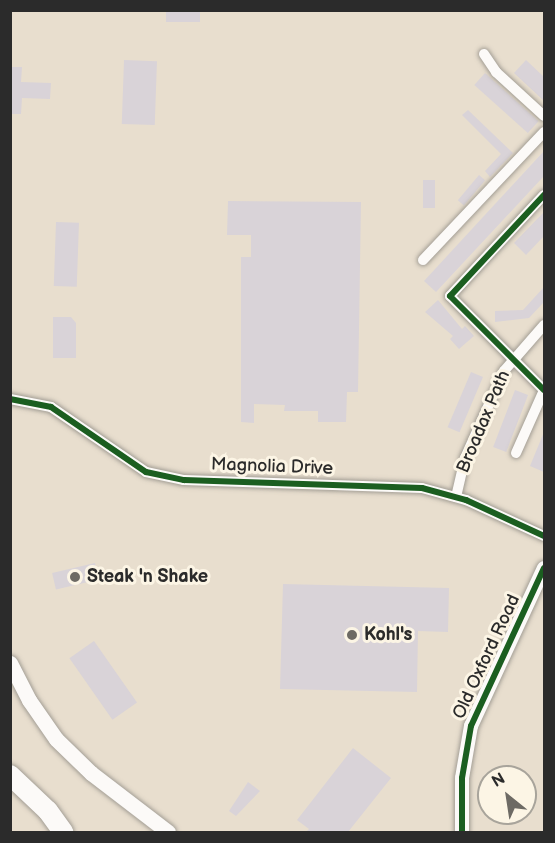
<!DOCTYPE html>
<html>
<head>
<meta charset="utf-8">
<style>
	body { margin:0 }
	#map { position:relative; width:555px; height:843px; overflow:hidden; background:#e8dece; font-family:"Balsamiq Sans",sans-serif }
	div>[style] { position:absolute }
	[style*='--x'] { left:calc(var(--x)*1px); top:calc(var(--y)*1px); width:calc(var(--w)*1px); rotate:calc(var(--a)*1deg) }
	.building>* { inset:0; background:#d9d3d8; transform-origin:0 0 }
	.roads { filter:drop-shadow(0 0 2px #a39e95) drop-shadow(0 0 2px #a39e95) }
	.minor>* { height:10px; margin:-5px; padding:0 5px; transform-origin:5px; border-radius:5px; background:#fcfaf8 }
	.tertiary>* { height:14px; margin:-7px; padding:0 7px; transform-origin:7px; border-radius:7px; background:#fcfaf8 }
	.secondary>* { height:15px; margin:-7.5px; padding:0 7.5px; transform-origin:7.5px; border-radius:7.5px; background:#fcfaf8 }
	.motorway>* { height:20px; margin:-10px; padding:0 10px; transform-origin:10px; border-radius:10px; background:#fcfaf8 }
	.cycleway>* { height:6px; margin:-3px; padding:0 3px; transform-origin:3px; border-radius:3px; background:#1b5e20 }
	.dots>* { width:16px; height:16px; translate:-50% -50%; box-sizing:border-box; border:3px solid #fcf5e5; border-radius:50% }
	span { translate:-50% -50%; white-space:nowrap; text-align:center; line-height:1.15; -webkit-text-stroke:6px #fcf5e5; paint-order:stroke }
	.street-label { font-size:18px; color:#2b2b2b }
	.poi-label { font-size:18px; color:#2b2b2b; font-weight:700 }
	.left { translate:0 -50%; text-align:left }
	.frame { position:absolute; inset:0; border:12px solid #2b2b2b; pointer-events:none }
	.north { position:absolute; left:477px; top:765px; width:60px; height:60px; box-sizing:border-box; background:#fcf5e5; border:2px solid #a8a49b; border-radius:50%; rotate:330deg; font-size:16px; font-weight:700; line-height:24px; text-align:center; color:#2b2b2b }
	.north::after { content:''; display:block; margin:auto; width:21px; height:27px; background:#6d6a64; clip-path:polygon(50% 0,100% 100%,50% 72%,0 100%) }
</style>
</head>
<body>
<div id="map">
	<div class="building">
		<div style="left:166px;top:10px;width:34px;height:12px"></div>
		<div style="left:124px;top:60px;width:33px;height:64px;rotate:2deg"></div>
		<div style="clip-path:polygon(526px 60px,544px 77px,544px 101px,514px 73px)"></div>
		<div style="clip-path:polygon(10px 67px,22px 67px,21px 82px,51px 83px,50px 99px,22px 98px,21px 114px,10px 114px)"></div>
		<div style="left:485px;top:73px;width:72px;height:16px;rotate:42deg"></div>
		<div style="clip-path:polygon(468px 110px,513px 153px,490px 177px,485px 171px,501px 154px,462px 115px)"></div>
		<div style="clip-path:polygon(544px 151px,544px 176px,436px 292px,424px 281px)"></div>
		<div style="left:479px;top:175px;width:8px;height:33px;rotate:40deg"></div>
		<div style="left:423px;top:180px;width:12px;height:28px"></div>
		<div style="clip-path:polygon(228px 201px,361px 202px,358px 392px,347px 392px,346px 422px,318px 422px,318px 411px,284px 411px,285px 405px,254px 404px,254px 423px,241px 422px,241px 257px,251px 257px,251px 235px,227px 235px)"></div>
		<div style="clip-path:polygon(544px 212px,544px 236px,526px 255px,514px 243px)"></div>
		<div style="left:56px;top:222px;width:23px;height:64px;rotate:2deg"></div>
		<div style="clip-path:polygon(544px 287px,544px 302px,529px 318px,495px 322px,495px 311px,523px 310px)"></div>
		<div style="clip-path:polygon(438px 300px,462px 329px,465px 326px,474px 336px,459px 349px,450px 339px,453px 336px,425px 312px)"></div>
		<div style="clip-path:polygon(53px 317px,71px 317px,76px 323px,76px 358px,53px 358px)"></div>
		<div style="left:471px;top:372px;width:13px;height:60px;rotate:23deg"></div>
		<div style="left:515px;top:390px;width:14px;height:61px;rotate:21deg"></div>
		<div style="clip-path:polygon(544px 432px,544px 472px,530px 466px)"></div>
		<div style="left:95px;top:563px;width:17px;height:44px;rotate:77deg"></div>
		<div style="clip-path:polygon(283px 584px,449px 588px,448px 632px,418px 631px,417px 692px,280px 689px)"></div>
		<div style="left:94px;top:641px;width:75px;height:30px;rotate:55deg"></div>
		<div style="clip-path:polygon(353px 748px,391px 778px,348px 832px,306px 832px,309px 829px,297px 820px)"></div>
		<div style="clip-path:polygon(248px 782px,260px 791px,236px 816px,229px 811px)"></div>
	</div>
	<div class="roads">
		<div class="minor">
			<div style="--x:484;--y:54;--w:22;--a:56"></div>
			<div style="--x:496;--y:72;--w:65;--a:42.5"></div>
			<div style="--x:423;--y:260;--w:176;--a:-46.6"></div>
			<div style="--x:544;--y:390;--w:133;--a:-135"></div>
			<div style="--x:450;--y:296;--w:138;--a:-47.1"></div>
			<div style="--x:10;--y:399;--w:42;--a:11"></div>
			<div style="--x:51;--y:407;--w:115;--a:34.4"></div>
			<div style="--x:146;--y:472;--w:39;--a:12"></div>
			<div style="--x:184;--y:480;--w:238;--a:1.9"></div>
			<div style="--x:422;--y:488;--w:46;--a:15.3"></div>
			<div style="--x:466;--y:500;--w:86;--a:24.8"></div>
			<div style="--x:516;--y:453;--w:69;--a:-66"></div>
			<div style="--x:456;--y:497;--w:40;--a:-77"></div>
			<div style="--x:465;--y:458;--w:95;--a:-65.9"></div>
			<div style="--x:504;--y:371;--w:61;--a:-49"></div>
		</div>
		<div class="tertiary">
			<div style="--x:462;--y:832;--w:54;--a:-90"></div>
			<div style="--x:462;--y:778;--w:53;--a:-80.2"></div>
			<div style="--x:471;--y:726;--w:174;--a:-65.2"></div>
		</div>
		<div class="secondary">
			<div style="--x:10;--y:663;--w:42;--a:62.8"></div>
			<div style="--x:29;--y:700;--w:47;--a:55.3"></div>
			<div style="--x:56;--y:739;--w:49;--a:44.2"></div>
			<div style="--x:91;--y:773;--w:97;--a:37.5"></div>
		</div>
		<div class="motorway">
			<div style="--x:10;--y:775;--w:52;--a:43.5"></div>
			<div style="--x:48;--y:811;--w:26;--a:54"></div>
		</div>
	</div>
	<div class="cycleway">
		<div style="--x:544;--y:195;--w:138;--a:132.9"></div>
		<div style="--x:450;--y:296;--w:133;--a:45"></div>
		<div style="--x:10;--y:399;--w:42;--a:11"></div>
		<div style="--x:51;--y:407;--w:115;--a:34.4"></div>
		<div style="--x:146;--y:472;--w:39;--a:12"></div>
		<div style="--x:184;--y:480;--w:238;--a:1.9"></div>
		<div style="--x:422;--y:488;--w:46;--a:15.3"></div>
		<div style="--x:466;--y:500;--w:86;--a:24.8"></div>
		<div style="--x:462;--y:832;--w:54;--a:-90"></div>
		<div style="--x:462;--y:778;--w:53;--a:-80.2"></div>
		<div style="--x:471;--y:726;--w:174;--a:-65.2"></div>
	</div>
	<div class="dots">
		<div style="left:75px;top:577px;background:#6d6a64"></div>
		<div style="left:352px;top:635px;background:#6d6a64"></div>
	</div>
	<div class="street-label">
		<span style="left:484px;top:422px;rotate:-67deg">Broadax Path</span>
		<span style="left:272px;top:467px;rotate:2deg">Magnolia Drive</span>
		<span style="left:487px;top:657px;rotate:-65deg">Old Oxford Road</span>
	</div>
	<div class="poi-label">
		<span class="left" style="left:87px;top:577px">Steak 'n Shake</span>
		<span class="left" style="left:364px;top:635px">Kohl's</span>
	</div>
	<div class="frame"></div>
	<div class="north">N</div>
</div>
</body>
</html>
